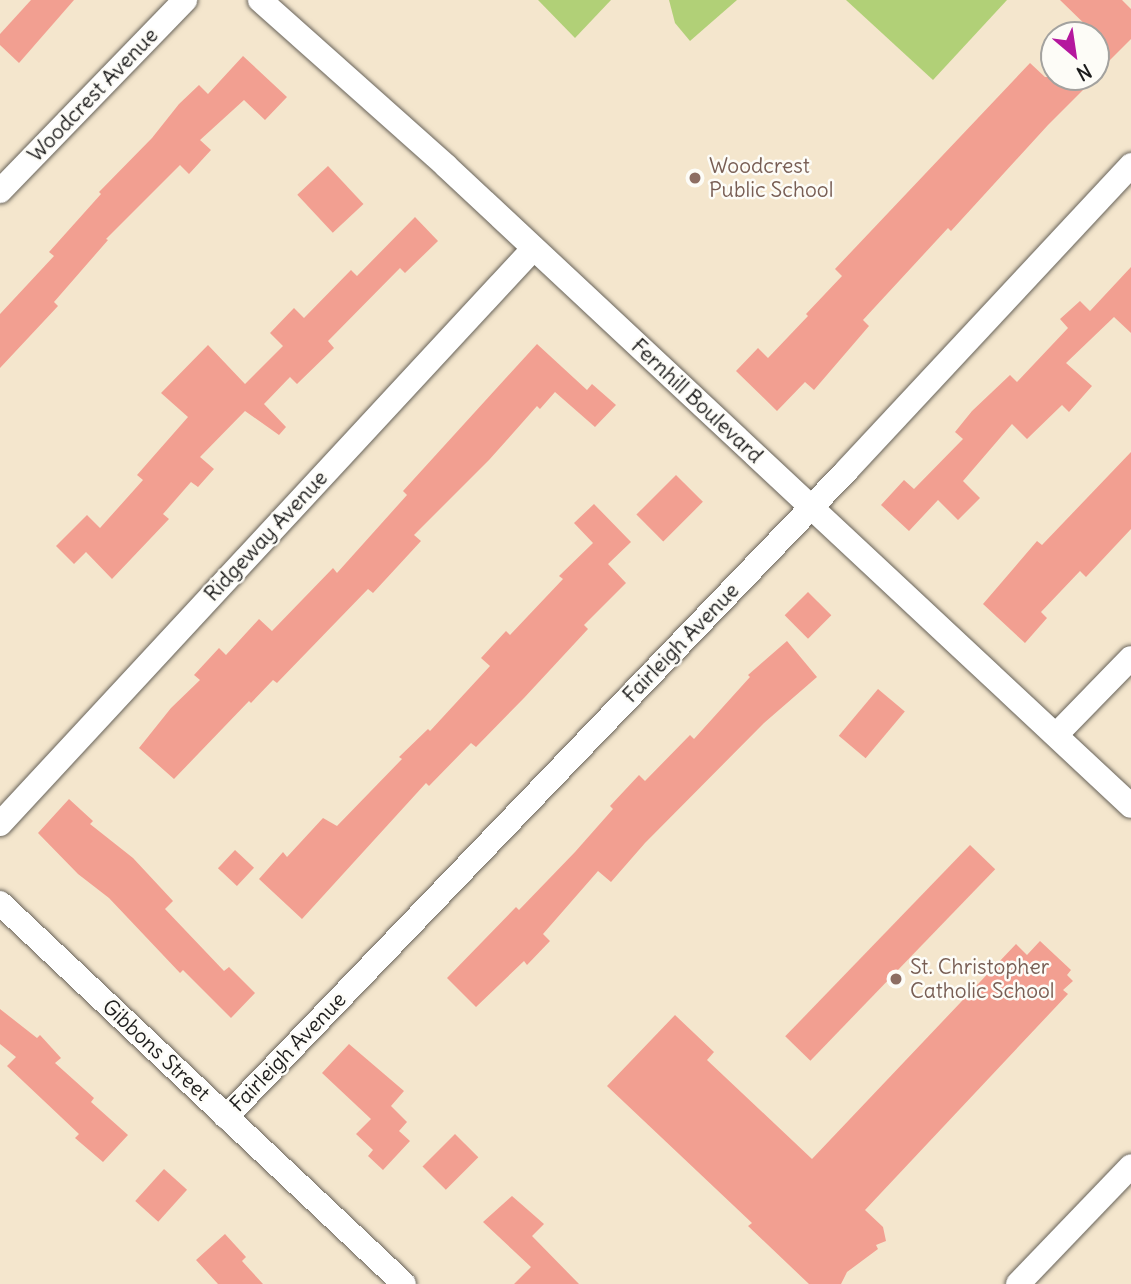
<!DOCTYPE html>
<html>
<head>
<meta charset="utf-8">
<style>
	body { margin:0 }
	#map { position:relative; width:1131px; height:1284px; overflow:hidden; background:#f4e6cd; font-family:Delius,sans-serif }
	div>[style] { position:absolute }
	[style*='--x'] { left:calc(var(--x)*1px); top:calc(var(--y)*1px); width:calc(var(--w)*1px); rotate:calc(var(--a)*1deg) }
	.green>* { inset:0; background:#b1d077 }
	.building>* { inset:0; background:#f29f91; transform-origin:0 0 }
	.roads { filter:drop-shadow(0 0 2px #68635a) drop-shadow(0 0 2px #68635a) }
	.street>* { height:24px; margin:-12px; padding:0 12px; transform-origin:12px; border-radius:12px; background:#fff }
	.dots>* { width:19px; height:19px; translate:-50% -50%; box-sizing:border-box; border:4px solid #fdfcf7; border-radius:50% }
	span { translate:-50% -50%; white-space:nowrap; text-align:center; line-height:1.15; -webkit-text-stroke:5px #fdfcf7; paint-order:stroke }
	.street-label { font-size:21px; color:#1c1c1c }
	.education-label { font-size:21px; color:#785e54 }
	.left { translate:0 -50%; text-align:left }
	.north { position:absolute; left:1040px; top:21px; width:70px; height:70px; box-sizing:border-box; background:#fdfcf7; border:2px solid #a3a29f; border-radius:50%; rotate:151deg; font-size:19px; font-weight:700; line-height:28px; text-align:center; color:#1c1c1c }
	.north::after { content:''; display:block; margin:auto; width:24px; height:32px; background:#b5179e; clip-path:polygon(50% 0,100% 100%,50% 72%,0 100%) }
</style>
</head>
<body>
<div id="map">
	<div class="green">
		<div style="clip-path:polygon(538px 0,611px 0,575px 38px)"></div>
		<div style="clip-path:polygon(669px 0,737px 0,690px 41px,675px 23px)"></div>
		<div style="clip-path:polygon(846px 0,1007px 0,933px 80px)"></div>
	</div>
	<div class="building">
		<div style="clip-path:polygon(31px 0,74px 0,19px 63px,0 45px,0 34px)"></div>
		<div style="clip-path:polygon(1060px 0,1122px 0,1131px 9px,1131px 39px,1096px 74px,1096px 35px)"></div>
		<div style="clip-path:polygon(243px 56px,287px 97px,265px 120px,244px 100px,200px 140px,211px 150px,189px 174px,180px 165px,106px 239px,108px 240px,54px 302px,58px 306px,0 368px,0 314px,54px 256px,49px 252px,101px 194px,99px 192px,152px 138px,179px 104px,199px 85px,208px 94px)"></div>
		<div style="clip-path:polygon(1030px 63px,1045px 77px,1096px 77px,1048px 125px,951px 231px,948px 228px,863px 320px,869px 326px,814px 390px,805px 382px,777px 411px,736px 371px,758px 348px,768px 358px,808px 316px,806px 314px,842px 276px,835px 269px)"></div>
		<div style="left:328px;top:166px;width:52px;height:42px;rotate:47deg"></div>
		<div style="clip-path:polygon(415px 217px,438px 241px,405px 273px,400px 268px,328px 341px,334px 348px,297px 384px,290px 377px,264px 404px,286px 427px,279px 435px,245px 411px,200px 457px,214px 469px,198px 487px,191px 482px,163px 514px,169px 519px,112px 579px,86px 552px,74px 564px,56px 546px,87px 515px,100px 528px,143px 480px,137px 475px,188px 417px,161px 393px,208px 345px,245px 384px,283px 346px,270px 333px,294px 308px,304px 318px,351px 270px,357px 276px)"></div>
		<div style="clip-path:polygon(1131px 267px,1131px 333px,1114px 317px,1066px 363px,1092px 386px,1069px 412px,1062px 405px,1027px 439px,1012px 424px,963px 481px,980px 498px,958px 520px,938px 500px,909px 531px,881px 505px,904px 480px,914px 489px,963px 439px,955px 432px,972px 411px,1010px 375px,1017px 382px,1068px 328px,1060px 319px,1080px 301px,1090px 311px)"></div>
		<div style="clip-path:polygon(537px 344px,587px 390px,592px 384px,616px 405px,595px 427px,555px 392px,540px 409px,537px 406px,489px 460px,414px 535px,421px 541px,373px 593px,368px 589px,277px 683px,273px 680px,251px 703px,249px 701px,174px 779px,139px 748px,171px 708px,200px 680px,194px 675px,219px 648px,226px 655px,259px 619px,272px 631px,333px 568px,337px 573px,407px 495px,403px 491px)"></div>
		<div style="clip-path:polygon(1131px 452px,1131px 529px,1086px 577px,1080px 571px,1041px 612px,1047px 618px,1025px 643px,983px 604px,1037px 541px,1042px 545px)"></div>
		<div style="left:676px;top:475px;width:38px;height:56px;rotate:45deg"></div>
		<div style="clip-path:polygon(594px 504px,631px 542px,608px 564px,626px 583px,584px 625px,588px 629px,524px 698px,476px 747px,471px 743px,429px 786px,426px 783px,302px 919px,259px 879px,283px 852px,287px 857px,323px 818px,337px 826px,402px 759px,399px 757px,428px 729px,430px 731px,490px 666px,481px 658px,506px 631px,510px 635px,563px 579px,559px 576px,593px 543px,574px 523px)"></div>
		<div style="left:808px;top:592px;width:33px;height:33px;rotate:45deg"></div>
		<div style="clip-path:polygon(787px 641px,817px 677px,764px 723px,645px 843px,611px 882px,598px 871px,543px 934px,550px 941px,527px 965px,524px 961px,476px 1007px,447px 978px,516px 907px,519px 910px,575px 852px,613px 809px,610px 806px,639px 775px,645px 781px,690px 735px,694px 739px,750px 677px,748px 675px)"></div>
		<div style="left:878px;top:689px;width:35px;height:61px;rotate:40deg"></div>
		<div style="clip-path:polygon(69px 799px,93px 821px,90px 824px,133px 858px,173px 901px,165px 909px,224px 971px,229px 967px,255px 993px,231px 1018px,183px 970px,180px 973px,109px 898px,78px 874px,38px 833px)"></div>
		<div style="left:970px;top:845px;width:35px;height:266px;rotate:44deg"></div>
		<div style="left:235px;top:850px;width:26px;height:25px;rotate:43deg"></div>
		<div style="clip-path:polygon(1040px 941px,1071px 970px,1067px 975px,1073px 981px,1063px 990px,1068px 994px,865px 1210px,883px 1227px,886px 1241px,876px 1245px,878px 1249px,847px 1272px,841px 1284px,809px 1284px,748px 1226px,752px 1223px,607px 1086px,675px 1015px,714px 1052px,707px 1060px,812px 1159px,1016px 944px,1027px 955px)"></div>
		<div style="clip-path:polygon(0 1009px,37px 1038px,40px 1035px,61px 1058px,55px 1063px,94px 1098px,91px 1102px,128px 1135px,103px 1162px,75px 1138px,79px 1134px,7px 1066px,16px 1057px,0 1044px)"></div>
		<div style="clip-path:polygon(349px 1044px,404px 1091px,391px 1106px,407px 1122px,399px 1131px,410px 1141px,383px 1170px,368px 1156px,373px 1150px,356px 1134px,371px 1119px,322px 1073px)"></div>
		<div style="left:455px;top:1134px;width:33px;height:46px;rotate:45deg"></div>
		<div style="left:164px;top:1169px;width:31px;height:43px;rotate:42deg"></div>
		<div style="clip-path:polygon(512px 1196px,544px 1224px,532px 1236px,579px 1284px,514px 1284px,531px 1267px,483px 1222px)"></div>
		<div style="clip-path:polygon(225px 1234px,246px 1257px,242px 1261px,263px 1284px,218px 1284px,196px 1260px)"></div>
	</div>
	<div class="roads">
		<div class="street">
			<div style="--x:260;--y:0;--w:249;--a:41.7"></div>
			<div style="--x:446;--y:166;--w:937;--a:43.05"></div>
			<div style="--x:0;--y:191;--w:266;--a:-45.9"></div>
			<div style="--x:1056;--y:735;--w:107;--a:-45.8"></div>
			<div style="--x:0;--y:824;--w:784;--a:-47.17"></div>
			<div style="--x:0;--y:903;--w:555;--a:43.32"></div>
			<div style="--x:226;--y:1117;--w:897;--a:-46.17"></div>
			<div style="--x:847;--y:470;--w:417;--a:-47"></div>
			<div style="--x:1018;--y:1284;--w:163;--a:-46.2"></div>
		</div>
	</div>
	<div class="dots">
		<div style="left:695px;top:178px;background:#8d6e63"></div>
		<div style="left:896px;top:979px;background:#8d6e63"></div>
	</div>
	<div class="street-label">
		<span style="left:93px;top:95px;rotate:-46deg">Woodcrest Avenue</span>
		<span style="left:697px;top:401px;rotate:43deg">Fernhill Boulevard</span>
		<span style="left:266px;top:536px;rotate:-47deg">Ridgeway Avenue</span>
		<span style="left:681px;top:643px;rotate:-46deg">Fairleigh Avenue</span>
		<span style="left:156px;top:1050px;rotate:43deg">Gibbons Street</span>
		<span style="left:288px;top:1052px;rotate:-46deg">Fairleigh Avenue</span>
	</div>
	<div class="education-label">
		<span class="left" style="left:709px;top:178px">Woodcrest<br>Public School</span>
		<span class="left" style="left:910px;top:979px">St. Christopher<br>Catholic School</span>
	</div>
	<div class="north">N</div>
</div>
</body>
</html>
